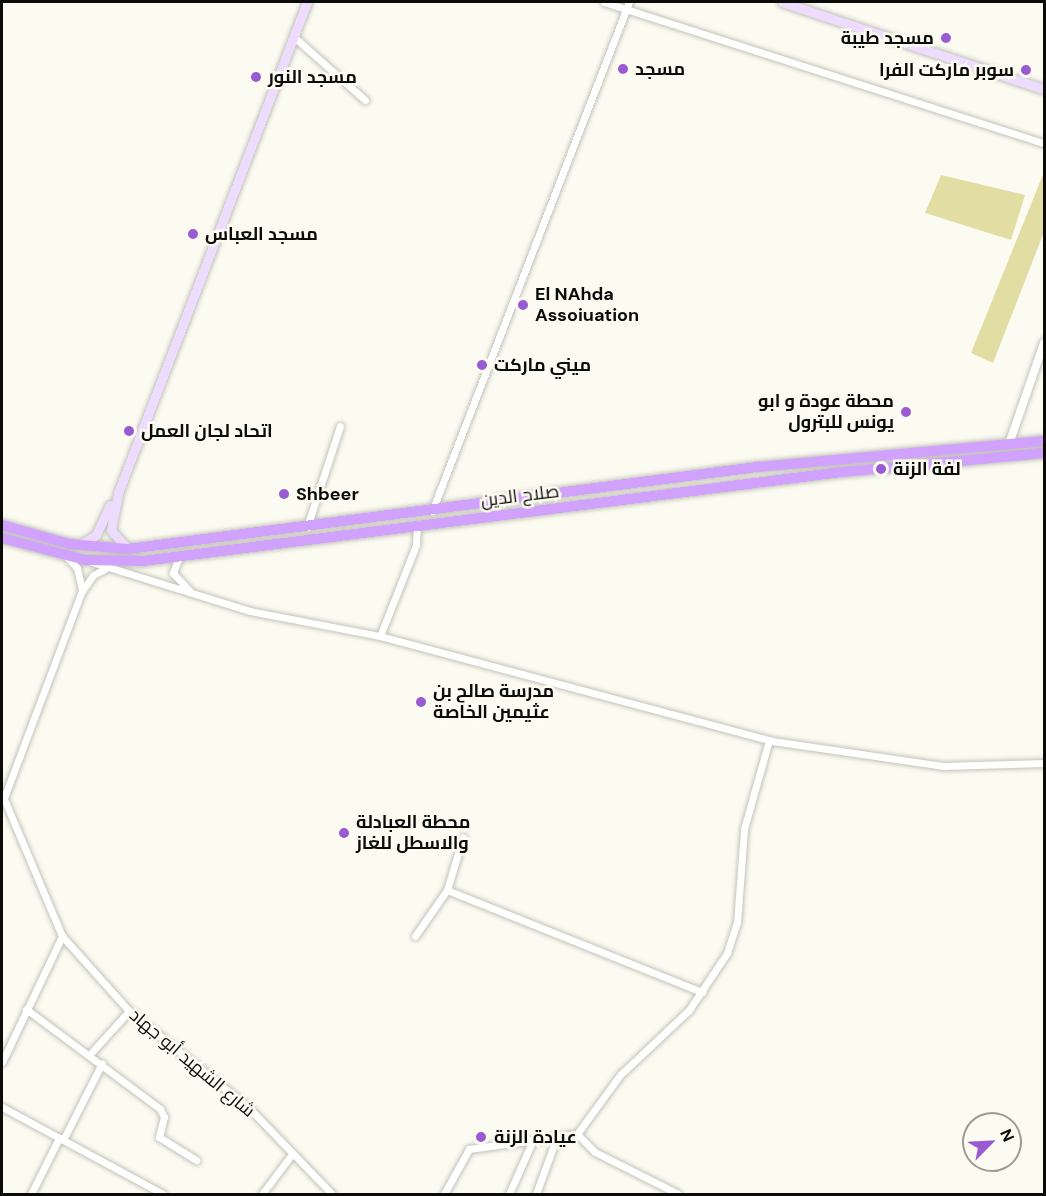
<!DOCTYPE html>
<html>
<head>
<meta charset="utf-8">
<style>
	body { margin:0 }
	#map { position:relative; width:1046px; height:1196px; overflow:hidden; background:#fcfbf2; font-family:"DM Sans",Cairo,sans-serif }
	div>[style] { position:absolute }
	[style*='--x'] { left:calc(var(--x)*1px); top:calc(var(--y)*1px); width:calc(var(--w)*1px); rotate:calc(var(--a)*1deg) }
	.green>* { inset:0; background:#e1dda3 }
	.roads { filter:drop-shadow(0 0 2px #c3c3bb) drop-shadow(0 0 2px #c3c3bb) }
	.minor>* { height:7px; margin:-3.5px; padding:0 3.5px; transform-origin:3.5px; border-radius:3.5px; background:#fff }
	.tertiary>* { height:8px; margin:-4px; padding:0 4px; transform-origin:4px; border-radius:4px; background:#fff }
	.secondary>* { height:9px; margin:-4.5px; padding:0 4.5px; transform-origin:4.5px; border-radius:4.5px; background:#eddcfe }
	.trunk>* { height:10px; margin:-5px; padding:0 5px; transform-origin:5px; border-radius:5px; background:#d0a2fe }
	.dots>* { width:16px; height:16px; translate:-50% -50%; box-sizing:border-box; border:3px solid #fcfbf2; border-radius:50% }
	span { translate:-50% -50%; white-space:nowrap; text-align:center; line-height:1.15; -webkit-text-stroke:5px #fcfbf2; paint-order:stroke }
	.poi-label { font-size:18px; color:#0b0b09; font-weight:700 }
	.right { translate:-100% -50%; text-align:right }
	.left { translate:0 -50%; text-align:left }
	.street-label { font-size:18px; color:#0b0b09 }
	.frame { position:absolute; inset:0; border:3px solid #0b0b09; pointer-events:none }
	.north { position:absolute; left:962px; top:1112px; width:60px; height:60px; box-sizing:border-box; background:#fcfbf2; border:2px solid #9c9b95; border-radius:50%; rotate:66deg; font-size:16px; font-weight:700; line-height:24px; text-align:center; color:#0b0b09 }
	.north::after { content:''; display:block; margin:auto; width:21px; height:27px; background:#995bd1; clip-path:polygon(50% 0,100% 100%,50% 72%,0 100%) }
</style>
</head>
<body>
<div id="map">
	<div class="green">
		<div style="clip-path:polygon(1044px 172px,1044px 232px,993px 363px,971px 353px)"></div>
		<div style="clip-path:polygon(941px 175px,1025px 195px,1011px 240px,925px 213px)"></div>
	</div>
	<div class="roads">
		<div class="minor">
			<div style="--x:604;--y:2;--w:462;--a:17.8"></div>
			<div style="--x:294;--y:37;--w:95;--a:41.6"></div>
			<div style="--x:432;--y:511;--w:546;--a:-68.84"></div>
			<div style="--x:307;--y:527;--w:106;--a:-71.9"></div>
			<div style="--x:67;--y:557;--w:15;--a:48"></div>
			<div style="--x:77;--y:568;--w:22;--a:77"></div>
			<div style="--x:179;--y:557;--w:17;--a:111"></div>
			<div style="--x:173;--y:573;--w:26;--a:47"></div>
			<div style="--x:92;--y:562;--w:165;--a:17.2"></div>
			<div style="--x:250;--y:611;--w:132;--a:10.9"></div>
			<div style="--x:380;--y:636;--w:406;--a:15"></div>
			<div style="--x:772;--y:741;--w:174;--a:8.3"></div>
			<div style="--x:944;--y:766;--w:100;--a:-1.7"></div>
			<div style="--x:380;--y:636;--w:98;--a:-68.4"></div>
			<div style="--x:416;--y:545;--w:19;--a:-87"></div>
			<div style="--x:2;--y:794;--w:154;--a:67.1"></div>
			<div style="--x:62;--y:936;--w:101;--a:48.2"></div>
			<div style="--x:129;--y:1011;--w:154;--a:38.9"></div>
			<div style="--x:249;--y:1108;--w:120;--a:46"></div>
			<div style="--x:4;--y:798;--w:221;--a:-69.4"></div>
			<div style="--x:82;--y:591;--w:19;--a:-55"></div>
			<div style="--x:93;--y:575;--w:13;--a:-27"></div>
			<div style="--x:447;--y:890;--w:275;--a:21.8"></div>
			<div style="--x:415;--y:936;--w:56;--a:-55.2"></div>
			<div style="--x:447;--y:890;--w:55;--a:-73.2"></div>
			<div style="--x:26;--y:1009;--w:167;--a:36.7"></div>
			<div style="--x:160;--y:1109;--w:9;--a:63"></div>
			<div style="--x:164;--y:1117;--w:21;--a:104"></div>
			<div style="--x:159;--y:1137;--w:44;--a:31.9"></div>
			<div style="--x:90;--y:1054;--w:58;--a:-47.8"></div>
			<div style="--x:2;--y:1062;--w:140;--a:-64.5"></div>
			<div style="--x:2;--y:1107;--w:183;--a:28.4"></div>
			<div style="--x:577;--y:1134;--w:25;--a:45"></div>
			<div style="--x:595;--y:1152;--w:93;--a:26.8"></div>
			<div style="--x:63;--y:1140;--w:86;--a:-63.1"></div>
			<div style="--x:31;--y:1194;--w:63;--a:-63.4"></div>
			<div style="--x:262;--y:1194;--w:50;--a:-53.1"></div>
			<div style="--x:444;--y:1194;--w:51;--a:-60.9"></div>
			<div style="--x:469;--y:1149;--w:109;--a:-7.9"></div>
			<div style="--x:577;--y:1134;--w:73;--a:-53.9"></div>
			<div style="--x:620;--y:1075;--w:95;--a:-43.3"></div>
			<div style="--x:689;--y:1010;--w:69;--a:-56.3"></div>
			<div style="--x:727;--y:953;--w:32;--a:-72"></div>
			<div style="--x:737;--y:923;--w:94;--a:-85.7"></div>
			<div style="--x:744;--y:829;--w:92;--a:-74.3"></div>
			<div style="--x:509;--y:1194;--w:57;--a:-66.1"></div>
			<div style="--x:536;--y:1194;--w:59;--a:-70"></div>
		</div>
		<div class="tertiary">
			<div style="--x:1009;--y:444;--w:107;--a:-70.9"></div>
		</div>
		<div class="secondary">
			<div style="--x:782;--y:2;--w:276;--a:18.4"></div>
			<div style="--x:80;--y:545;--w:19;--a:-32"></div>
			<div style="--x:96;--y:535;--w:33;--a:-65"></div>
			<div style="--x:128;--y:549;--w:25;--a:-132"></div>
			<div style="--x:111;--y:530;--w:38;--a:-79"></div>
			<div style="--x:118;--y:493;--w:526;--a:-68.95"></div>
		</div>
		<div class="trunk">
			<div style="--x:2;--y:525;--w:70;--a:15.8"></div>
			<div style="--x:69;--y:544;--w:59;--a:4.8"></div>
			<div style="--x:128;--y:549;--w:634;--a:-7.43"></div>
			<div style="--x:757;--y:467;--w:288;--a:-5.2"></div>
			<div style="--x:2;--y:538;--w:86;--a:14.8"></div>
			<div style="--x:85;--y:560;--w:58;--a:1"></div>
			<div style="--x:143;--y:561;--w:705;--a:-7.26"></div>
			<div style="--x:842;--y:472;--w:203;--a:-5.4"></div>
		</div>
	</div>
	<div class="dots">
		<div style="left:946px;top:38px;background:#995bd1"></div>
		<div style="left:623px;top:69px;background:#995bd1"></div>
		<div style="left:1026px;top:70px;background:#995bd1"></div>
		<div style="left:256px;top:77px;background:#995bd1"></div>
		<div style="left:193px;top:234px;background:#995bd1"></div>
		<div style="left:523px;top:305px;background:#995bd1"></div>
		<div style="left:482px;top:365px;background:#995bd1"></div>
		<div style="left:906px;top:412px;background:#995bd1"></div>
		<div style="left:129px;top:431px;background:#995bd1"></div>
		<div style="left:881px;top:469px;background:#995bd1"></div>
		<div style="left:284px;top:494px;background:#995bd1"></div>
		<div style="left:421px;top:702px;background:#995bd1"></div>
		<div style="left:344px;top:833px;background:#995bd1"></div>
		<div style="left:481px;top:1137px;background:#995bd1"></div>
	</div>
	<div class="poi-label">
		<span class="right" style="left:934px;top:38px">مسجد طيبة</span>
		<span class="left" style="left:635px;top:69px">مسجد</span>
		<span class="right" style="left:1014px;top:70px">سوبر ماركت الفرا</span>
		<span class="left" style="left:268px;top:77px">مسجد النور</span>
		<span class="left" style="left:205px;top:234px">مسجد العباس</span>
		<span class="left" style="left:535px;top:305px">El NAhda<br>Assoiuation</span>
		<span class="left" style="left:494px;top:365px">ميني ماركت</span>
		<span class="right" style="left:894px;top:412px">محطة عودة و ابو<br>يونس للبترول</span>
		<span class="left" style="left:141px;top:431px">اتحاد لجان العمل</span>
		<span class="left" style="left:893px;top:469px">لفة الزنة</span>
		<span class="left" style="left:296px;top:494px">Shbeer</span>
		<span class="left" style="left:433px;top:702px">مدرسة صالح بن<br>عثيمين الخاصة</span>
		<span class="left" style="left:356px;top:833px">محطة العبادلة<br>والاسطل للغاز</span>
		<span class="left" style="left:494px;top:1137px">عيادة الزنة</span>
	</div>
	<div class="street-label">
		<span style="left:520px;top:496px;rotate:-7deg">صلاح الدين</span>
		<span style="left:192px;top:1063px;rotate:40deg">شارع الشهيد أبو جهاد</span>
	</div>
	<div class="frame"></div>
	<div class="north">N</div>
</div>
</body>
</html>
